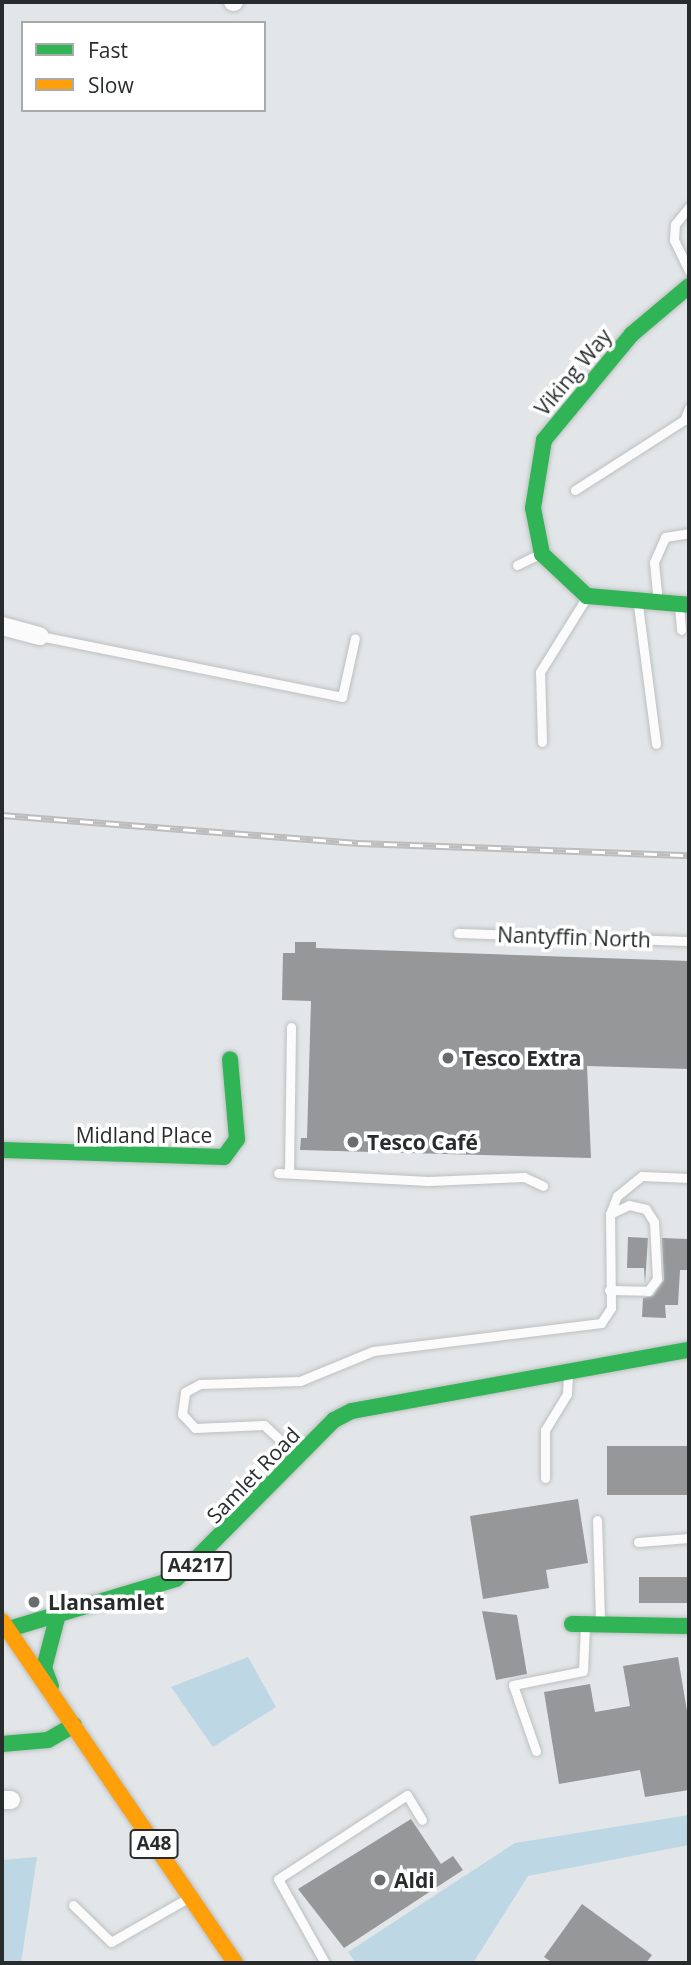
<!DOCTYPE html>
<html>
<head>
<meta charset="utf-8">
<style>
	body { margin:0 }
	#map { position:relative; width:691px; height:1965px; overflow:hidden; background:#e3e6e8; font-family:"Open Sans",sans-serif }
	div>[style] { position:absolute }
	[style*='--x'] { left:calc(var(--x)*1px); top:calc(var(--y)*1px); width:calc(var(--w)*1px); rotate:calc(var(--a)*1deg) }
	.green>* { inset:0; background:#bdd7e4 }
	.building>* { inset:0; background:#959799; transform-origin:0 0 }
	.roads { filter:drop-shadow(0 0 2px #bcc0c1) drop-shadow(0 0 2px #bcc0c1) }
	.lane>* { height:9px; margin:-4.5px; padding:0 4.5px; transform-origin:4.5px; border-radius:4.5px; background:#fbfbfc }
	.street>* { height:18px; margin:-9px; padding:0 9px; transform-origin:9px; border-radius:9px; background:#fbfbfc }
	.fast>* { height:16px; margin:-8px; padding:0 8px; transform-origin:8px; border-radius:8px; background:#30b455 }
	.slow>* { height:16px; margin:-8px; padding:0 8px; transform-origin:8px; border-radius:8px; background:#ff9f0a }
	.rail>* { height:7px; margin-top:-3.5px; transform-origin:0; background:repeating-linear-gradient(90deg,#fff 0 13px,#bdbdbe 0 26px); box-sizing:border-box; border-block:2px solid #bdbdbe }
	.dots>* { width:19px; height:19px; translate:-50% -50%; box-sizing:border-box; border:4px solid #fff; border-radius:50% }
	span { translate:-50% -50%; white-space:nowrap; text-align:center; line-height:1.15; -webkit-text-stroke:7px #fff; paint-order:stroke }
	.shield-label span { padding:2px 5px; background:#fff; border:2px solid; border-radius:5px; -webkit-text-stroke-width:0 }
	.shield-label { font-size:19px; color:#292c2d; font-weight:700 }
	.street-label { font-size:21px; color:#292c2d }
	.poi-label { font-size:21px; color:#292c2d; font-weight:700 }
	.left { translate:0 -50%; text-align:left }
	.frame { position:absolute; inset:0; border:4px solid #292c2d; pointer-events:none }
	.legend { position:absolute; left:21px; top:21px; width:245px; height:91px; box-sizing:border-box; background:#fff; border:2px solid #a9abab; margin:0; padding:9px 12px; list-style:none; font-size:21px; color:#292c2d }
	.legend li { display:flex; align-items:center; gap:14px; height:35px }
	.legend b { width:35px; border:2px solid #a9abab }
</style>
</head>
<body>
<div id="map">
	<div class="green">
		<div style="clip-path:polygon(248px 1657px,276px 1707px,213px 1747px,171px 1687px)"></div>
		<div style="clip-path:polygon(689px 1815px,689px 1845px,528px 1876px,473px 1963px,356px 1963px,348px 1952px,515px 1843px)"></div>
		<div style="clip-path:polygon(37px 1857px,21px 1963px,2px 1963px,2px 1860px)"></div>
	</div>
	<div class="building">
		<div style="clip-path:polygon(295px 942px,316px 942px,316px 948px,689px 961px,689px 1069px,587px 1066px,591px 1158px,300px 1150px,301px 1138px,307px 1138px,311px 1001px,282px 1000px,283px 953px,295px 953px)"></div>
		<div style="clip-path:polygon(628px 1237px,648px 1238px,645px 1284px,644px 1268px,627px 1268px)"></div>
		<div style="clip-path:polygon(662px 1238px,689px 1239px,689px 1270px,680px 1270px,678px 1305px,665px 1305px,666px 1318px,642px 1317px,643px 1298px,653px 1296px,664px 1280px)"></div>
		<div style="left:689px;top:1446px;width:49px;height:82px;rotate:90deg"></div>
		<div style="clip-path:polygon(578px 1499px,588px 1563px,546px 1570px,549px 1588px,483px 1599px,470px 1516px)"></div>
		<div style="left:689px;top:1577px;width:26px;height:50px;rotate:90deg"></div>
		<div style="clip-path:polygon(482px 1611px,517px 1615px,527px 1674px,496px 1680px)"></div>
		<div style="clip-path:polygon(678px 1657px,689px 1723px,689px 1790px,645px 1797px,640px 1770px,559px 1784px,544px 1692px,590px 1684px,595px 1712px,630px 1706px,623px 1666px)"></div>
		<div style="clip-path:polygon(411px 1819px,441px 1864px,453px 1856px,463px 1870px,344px 1948px,298px 1889px)"></div>
		<div style="clip-path:polygon(582px 1904px,652px 1955px,646px 1963px,553px 1963px,544px 1957px)"></div>
	</div>
	<div class="roads">
		<div class="lane">
			<div style="--x:689;--y:207;--w:22;--a:129"></div>
			<div style="--x:675;--y:224;--w:16;--a:94"></div>
			<div style="--x:674;--y:240;--w:34;--a:64"></div>
			<div style="--x:575;--y:490;--w:130;--a:-32.7"></div>
			<div style="--x:684;--y:420;--w:13;--a:-67"></div>
			<div style="--x:517;--y:565;--w:25;--a:-26"></div>
			<div style="--x:658;--y:603;--w:41;--a:-95.6"></div>
			<div style="--x:654;--y:562;--w:27;--a:-66"></div>
			<div style="--x:665;--y:537;--w:24;--a:-9"></div>
			<div style="--x:638;--y:605;--w:140;--a:82.6"></div>
			<div style="--x:679;--y:606;--w:24;--a:85"></div>
			<div style="--x:40;--y:636;--w:308;--a:11.4"></div>
			<div style="--x:342;--y:697;--w:60;--a:-77.6"></div>
			<div style="--x:542;--y:742;--w:70;--a:-91.6"></div>
			<div style="--x:540;--y:672;--w:87;--a:-58.1"></div>
			<div style="--x:458;--y:933;--w:231;--a:2"></div>
			<div style="--x:278;--y:1173;--w:150;--a:3.1"></div>
			<div style="--x:428;--y:1181;--w:96;--a:-2.4"></div>
			<div style="--x:524;--y:1177;--w:21;--a:25"></div>
			<div style="--x:289;--y:1173;--w:146;--a:-89.2"></div>
			<div style="--x:609;--y:1290;--w:39;--a:1"></div>
			<div style="--x:648;--y:1291;--w:15;--a:-53"></div>
			<div style="--x:657;--y:1279;--w:57;--a:-93"></div>
			<div style="--x:654;--y:1222;--w:15;--a:-122"></div>
			<div style="--x:646;--y:1209;--w:17;--a:-167"></div>
			<div style="--x:629;--y:1205;--w:21;--a:155"></div>
			<div style="--x:296;--y:1455;--w:44;--a:-136.8"></div>
			<div style="--x:264;--y:1425;--w:69;--a:177.5"></div>
			<div style="--x:195;--y:1428;--w:19;--a:-133"></div>
			<div style="--x:182;--y:1414;--w:22;--a:-82"></div>
			<div style="--x:185;--y:1392;--w:17;--a:-28"></div>
			<div style="--x:200;--y:1384;--w:100;--a:-1.7"></div>
			<div style="--x:300;--y:1381;--w:79;--a:-22.3"></div>
			<div style="--x:373;--y:1351;--w:230;--a:-7"></div>
			<div style="--x:601;--y:1323;--w:18;--a:-56"></div>
			<div style="--x:611;--y:1308;--w:94;--a:-90.6"></div>
			<div style="--x:610;--y:1214;--w:19;--a:-69"></div>
			<div style="--x:617;--y:1196;--w:32;--a:-39"></div>
			<div style="--x:642;--y:1176;--w:47;--a:2.4"></div>
			<div style="--x:545;--y:1478;--w:48;--a:-90"></div>
			<div style="--x:545;--y:1430;--w:42;--a:-58.6"></div>
			<div style="--x:567;--y:1394;--w:18;--a:-87"></div>
			<div style="--x:597;--y:1520;--w:103;--a:88.3"></div>
			<div style="--x:638;--y:1542;--w:51;--a:-4.5"></div>
			<div style="--x:536;--y:1751;--w:70;--a:-109.2"></div>
			<div style="--x:513;--y:1685;--w:71;--a:-11.3"></div>
			<div style="--x:583;--y:1671;--w:45;--a:-87.5"></div>
			<div style="--x:73;--y:1905;--w:53;--a:44.2"></div>
			<div style="--x:111;--y:1942;--w:89;--a:-29.7"></div>
			<div style="--x:325;--y:1963;--w:96;--a:-119.2"></div>
			<div style="--x:278;--y:1879;--w:154;--a:-33.1"></div>
			<div style="--x:407;--y:1795;--w:29;--a:59"></div>
		</div>
		<div class="street">
			<div style="--x:233;--y:2;--w:1;--a:0"></div>
			<div style="--x:2;--y:626;--w:39;--a:15"></div>
			<div style="--x:2;--y:1800;--w:9;--a:0"></div>
		</div>
		<div class="fast">
			<div style="--x:689;--y:286;--w:75;--a:139.9"></div>
			<div style="--x:632;--y:334;--w:138;--a:129.7"></div>
			<div style="--x:544;--y:440;--w:69;--a:99.2"></div>
			<div style="--x:533;--y:508;--w:47;--a:78.9"></div>
			<div style="--x:542;--y:554;--w:62;--a:43"></div>
			<div style="--x:587;--y:596;--w:102;--a:5"></div>
			<div style="--x:2;--y:1150;--w:222;--a:1.8"></div>
			<div style="--x:224;--y:1157;--w:22;--a:-54"></div>
			<div style="--x:237;--y:1139;--w:80;--a:-95"></div>
			<div style="--x:572;--y:1624;--w:117;--a:1"></div>
			<div style="--x:9;--y:1629;--w:174;--a:-16.7"></div>
			<div style="--x:176;--y:1579;--w:224;--a:-45.2"></div>
			<div style="--x:334;--y:1420;--w:20;--a:-27"></div>
			<div style="--x:352;--y:1411;--w:342;--a:-10.3"></div>
			<div style="--x:51;--y:1686;--w:19;--a:-111"></div>
			<div style="--x:44;--y:1668;--w:52;--a:-75.4"></div>
			<div style="--x:2;--y:1744;--w:46;--a:-5"></div>
			<div style="--x:48;--y:1740;--w:30;--a:-30"></div>
		</div>
		<div class="slow">
			<div style="--x:2;--y:1621;--w:414;--a:55.7"></div>
		</div>
	</div>
	<div class="rail">
		<div style="--x:2;--y:815;--w:357;--a:4.5"></div>
		<div style="--x:358;--y:843;--w:331;--a:2.1"></div>
	</div>
	<div class="dots">
		<div style="left:448px;top:1058px;background:#6a6d6e"></div>
		<div style="left:353px;top:1142px;background:#6a6d6e"></div>
		<div style="left:34px;top:1602px;background:#6a6d6e"></div>
		<div style="left:380px;top:1880px;background:#6a6d6e"></div>
	</div>
	<div class="shield-label">
		<span style="left:196px;top:1566px">A4217</span>
		<span style="left:154px;top:1844px">A48</span>
	</div>
	<div class="street-label">
		<span style="left:573px;top:372px;rotate:-50deg">Viking Way</span>
		<span style="left:574px;top:937px;rotate:2deg">Nantyffin North</span>
		<span style="left:144px;top:1135px">Midland Place</span>
		<span style="left:253px;top:1475px;rotate:-46deg">Samlet Road</span>
	</div>
	<div class="poi-label">
		<span class="left" style="left:462px;top:1058px">Tesco Extra</span>
		<span class="left" style="left:367px;top:1142px">Tesco Café</span>
		<span class="left" style="left:48px;top:1602px">Llansamlet</span>
		<span class="left" style="left:394px;top:1880px">Aldi</span>
	</div>
	<div class="frame"></div>
	<ul class="legend">
	<li><b style="height:9px;background:#30b455"></b>Fast</li>
	<li><b style="height:9px;background:#ff9f0a"></b>Slow</li>
	</ul>
</div>
</body>
</html>
